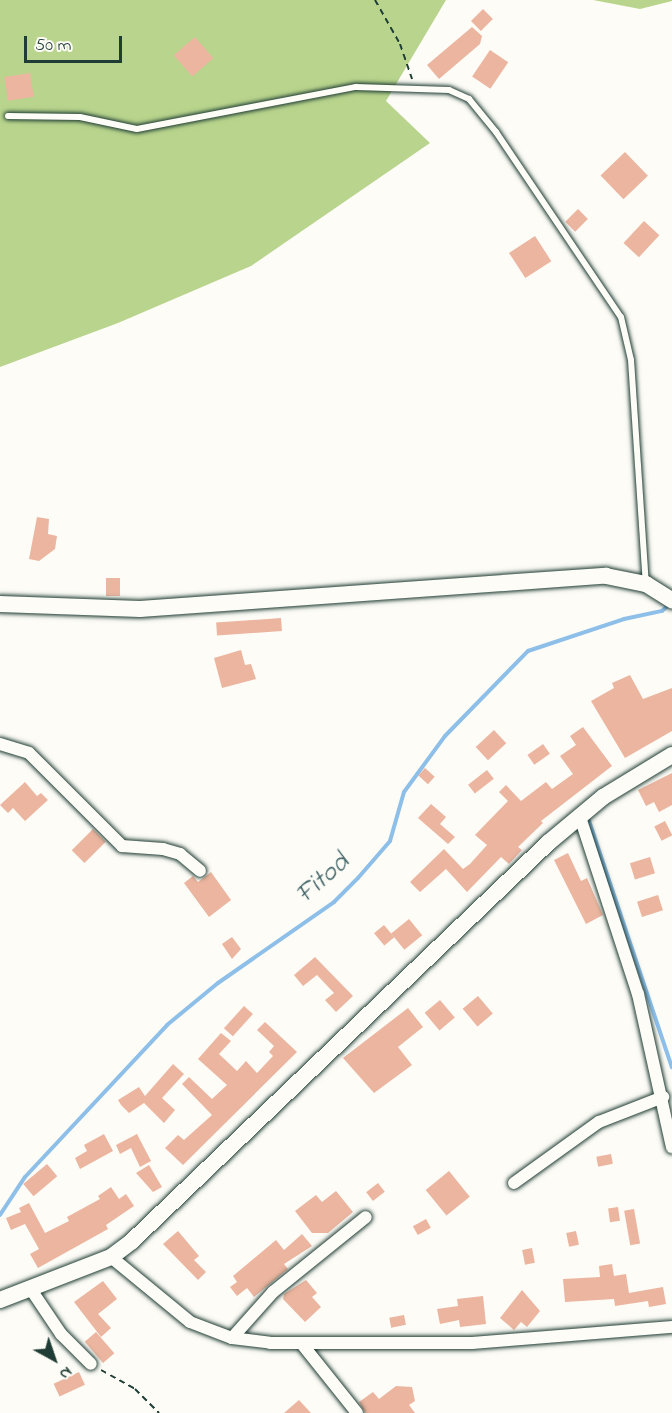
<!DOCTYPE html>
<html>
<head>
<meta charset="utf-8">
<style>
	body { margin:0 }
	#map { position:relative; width:672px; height:1413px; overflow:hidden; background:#fdfcf7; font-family:"Indie Flower",sans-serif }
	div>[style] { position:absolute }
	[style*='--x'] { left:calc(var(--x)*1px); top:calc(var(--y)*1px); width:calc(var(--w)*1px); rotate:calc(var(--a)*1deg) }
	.green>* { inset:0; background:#b9d58d }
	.stream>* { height:4px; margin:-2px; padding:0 2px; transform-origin:2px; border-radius:2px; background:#8dbfe9 }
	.building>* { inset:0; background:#ebb59f; transform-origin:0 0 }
	.path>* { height:2px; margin-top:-1px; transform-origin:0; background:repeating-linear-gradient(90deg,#1f3d34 0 6px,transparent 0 10.5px) }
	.roads { filter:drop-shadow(0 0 2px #1f3d34) drop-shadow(0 0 2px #1f3d34) }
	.lane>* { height:6px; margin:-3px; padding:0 3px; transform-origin:3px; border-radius:3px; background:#fdfcf7 }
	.street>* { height:12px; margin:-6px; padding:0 6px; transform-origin:6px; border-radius:6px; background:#fdfcf7 }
	.secondary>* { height:16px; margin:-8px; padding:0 8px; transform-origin:8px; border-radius:8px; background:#fdfcf7 }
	span { translate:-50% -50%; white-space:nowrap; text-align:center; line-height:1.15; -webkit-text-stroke:4.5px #fdfcf7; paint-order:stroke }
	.water-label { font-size:27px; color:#3a5e61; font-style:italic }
	.north { position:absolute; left:24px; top:1329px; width:60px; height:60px; -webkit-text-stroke:4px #fdfcf7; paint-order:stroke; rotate:140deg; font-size:16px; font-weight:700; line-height:24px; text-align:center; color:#1f3d34 }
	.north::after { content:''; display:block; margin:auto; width:21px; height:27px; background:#1f3d34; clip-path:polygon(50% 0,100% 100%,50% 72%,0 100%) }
	.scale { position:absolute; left:24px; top:36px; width:98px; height:27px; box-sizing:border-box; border:3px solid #1f3d34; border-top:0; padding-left:8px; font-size:18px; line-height:21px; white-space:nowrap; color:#1f3d34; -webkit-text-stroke:4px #fdfcf7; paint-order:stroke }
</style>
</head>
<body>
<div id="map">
	<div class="green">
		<div style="clip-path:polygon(0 0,446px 0,386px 101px,430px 143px,251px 266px,118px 323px,0 367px)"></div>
		<div style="clip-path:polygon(593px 0,672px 0,672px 1px,640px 9px)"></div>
	</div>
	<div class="stream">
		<div style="--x:588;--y:818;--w:263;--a:71.4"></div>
		<div style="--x:0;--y:1215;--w:45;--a:-56.7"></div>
		<div style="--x:25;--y:1177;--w:208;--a:-46.9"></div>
		<div style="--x:167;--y:1025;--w:66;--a:-39.5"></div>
		<div style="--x:218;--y:983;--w:141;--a:-34.9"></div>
		<div style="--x:334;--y:902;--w:34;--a:-45"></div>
		<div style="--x:358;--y:878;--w:49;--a:-49.1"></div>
		<div style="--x:390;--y:841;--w:51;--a:-74.1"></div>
		<div style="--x:404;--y:792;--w:69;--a:-53.8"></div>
		<div style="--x:445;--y:736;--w:119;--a:-45.7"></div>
		<div style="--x:528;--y:651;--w:101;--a:-18.4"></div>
		<div style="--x:624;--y:619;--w:39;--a:-12"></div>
		<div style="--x:662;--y:611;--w:9;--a:-41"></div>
	</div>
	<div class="building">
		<div style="left:483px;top:9px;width:14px;height:17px;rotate:45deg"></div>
		<div style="clip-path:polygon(472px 27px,482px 36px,480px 44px,439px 79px,427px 65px)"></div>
		<div style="left:195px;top:37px;width:28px;height:28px;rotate:49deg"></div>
		<div style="left:490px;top:50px;width:22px;height:32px;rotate:34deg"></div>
		<div style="left:30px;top:73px;width:24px;height:26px;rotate:81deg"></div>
		<div style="left:625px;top:152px;width:33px;height:34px;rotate:46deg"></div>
		<div style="left:578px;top:209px;width:14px;height:18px;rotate:45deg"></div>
		<div style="left:644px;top:221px;width:21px;height:30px;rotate:43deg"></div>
		<div style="left:535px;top:236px;width:30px;height:31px;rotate:57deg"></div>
		<div style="clip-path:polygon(37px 517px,49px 519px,48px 534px,57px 536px,55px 549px,39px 561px,29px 559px)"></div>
		<div style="left:106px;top:578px;width:14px;height:18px"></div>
		<div style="left:281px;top:618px;width:13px;height:65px;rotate:86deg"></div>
		<div style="clip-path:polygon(241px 650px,245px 665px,251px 664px,256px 679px,222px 688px,214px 658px)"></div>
		<div style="clip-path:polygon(630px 675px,643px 699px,672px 688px,672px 731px,625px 758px,591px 701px,614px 688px,612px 683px)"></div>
		<div style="clip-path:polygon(583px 727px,612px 766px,541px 821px,543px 823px,518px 847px,522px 850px,509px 864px,501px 857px,467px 892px,446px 869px,420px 892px,410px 882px,444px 849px,463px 869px,470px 864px,487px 845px,475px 835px,508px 801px,499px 792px,506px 785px,521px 801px,546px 782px,552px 789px,573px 774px,560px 756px,576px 745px,570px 736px)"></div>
		<div style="left:494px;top:730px;width:18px;height:25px;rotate:47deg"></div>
		<div style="left:543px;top:744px;width:12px;height:19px;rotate:55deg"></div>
		<div style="left:425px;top:768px;width:13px;height:10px;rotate:42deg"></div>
		<div style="left:487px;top:770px;width:11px;height:24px;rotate:52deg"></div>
		<div style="clip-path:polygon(672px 773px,672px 805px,659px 812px,654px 802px,646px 806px,638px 790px)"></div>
		<div style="clip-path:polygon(25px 782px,37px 796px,41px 793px,48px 800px,25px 821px,13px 808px,8px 813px,0 805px)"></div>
		<div style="clip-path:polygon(431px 804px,446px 817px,440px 824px,455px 837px,448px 844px,418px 818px)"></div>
		<div style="left:665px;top:821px;width:16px;height:12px;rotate:63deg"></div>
		<div style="left:93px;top:829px;width:18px;height:30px;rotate:45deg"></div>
		<div style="clip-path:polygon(568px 853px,581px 881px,587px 878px,603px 915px,586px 924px,554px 860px)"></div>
		<div style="left:650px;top:857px;width:17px;height:21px;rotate:73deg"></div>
		<div style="clip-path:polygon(211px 872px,231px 900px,209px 917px,184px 883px,193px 876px,198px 882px)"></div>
		<div style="left:658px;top:895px;width:16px;height:22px;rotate:72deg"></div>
		<div style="left:409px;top:919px;width:21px;height:23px;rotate:51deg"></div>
		<div style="left:384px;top:925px;width:16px;height:13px;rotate:50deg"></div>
		<div style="clip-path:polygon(232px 937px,241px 949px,232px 959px,222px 944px)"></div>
		<div style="clip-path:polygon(315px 957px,353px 996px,336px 1012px,325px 1000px,334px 993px,317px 975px,303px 986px,294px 975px)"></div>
		<div style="left:478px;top:996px;width:23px;height:20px;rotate:50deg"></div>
		<div style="left:440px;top:1000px;width:23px;height:20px;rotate:50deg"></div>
		<div style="left:244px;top:1006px;width:12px;height:30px;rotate:42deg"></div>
		<div style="clip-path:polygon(408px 1008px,423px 1027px,398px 1047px,412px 1065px,374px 1093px,343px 1058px)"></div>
		<div style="clip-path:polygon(265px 1022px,297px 1052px,183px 1165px,165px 1148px,178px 1135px,184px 1140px,212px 1115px,182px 1084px,189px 1077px,212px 1099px,227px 1085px,198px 1059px,221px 1033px,231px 1041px,219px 1054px,237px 1071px,246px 1061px,257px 1073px,273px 1056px,269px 1052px,274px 1046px,257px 1030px)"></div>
		<div style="clip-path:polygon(173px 1064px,184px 1074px,162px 1098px,175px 1110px,164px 1123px,144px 1103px,129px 1113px,121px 1105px,118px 1100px,139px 1087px,145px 1096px)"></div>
		<div style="clip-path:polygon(104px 1134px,113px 1151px,80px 1169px,75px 1158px,87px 1151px,84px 1145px)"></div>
		<div style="clip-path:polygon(137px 1134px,151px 1161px,140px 1167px,131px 1148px,120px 1154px,116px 1145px)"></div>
		<div style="left:611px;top:1154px;width:10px;height:15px;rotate:79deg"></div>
		<div style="left:47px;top:1164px;width:16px;height:31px;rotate:50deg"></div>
		<div style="clip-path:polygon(149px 1165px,162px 1187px,153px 1192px,136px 1173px)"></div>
		<div style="left:449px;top:1171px;width:33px;height:30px;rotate:51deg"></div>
		<div style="left:378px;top:1183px;width:11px;height:15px;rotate:52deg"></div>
		<div style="clip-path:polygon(111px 1187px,119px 1199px,126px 1194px,134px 1206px,106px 1225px,108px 1229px,38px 1268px,30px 1254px,39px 1249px,25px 1224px,11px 1230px,6px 1218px,21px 1212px,19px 1208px,29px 1203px,45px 1233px,69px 1221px,67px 1217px,100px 1199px,98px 1196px)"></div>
		<div style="clip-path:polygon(336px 1191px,353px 1212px,328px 1233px,312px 1233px,295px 1211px,316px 1195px,322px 1202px)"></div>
		<div style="left:618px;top:1207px;width:14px;height:10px;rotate:82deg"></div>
		<div style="left:634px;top:1209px;width:35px;height:10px;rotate:80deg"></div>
		<div style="left:426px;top:1219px;width:10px;height:15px;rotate:61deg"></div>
		<div style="clip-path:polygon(178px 1231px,199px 1256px,194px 1260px,206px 1272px,198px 1280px,163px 1244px)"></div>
		<div style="left:576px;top:1231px;width:14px;height:10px;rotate:78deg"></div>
		<div style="clip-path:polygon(302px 1234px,312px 1246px,284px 1264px,288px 1269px,254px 1297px,247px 1288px,237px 1296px,230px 1287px,237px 1282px,233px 1276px,276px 1240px,284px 1250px)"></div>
		<div style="left:532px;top:1248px;width:15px;height:10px;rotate:79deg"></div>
		<div style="clip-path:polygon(612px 1264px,614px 1276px,626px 1274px,629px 1293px,663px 1287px,666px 1304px,649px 1307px,648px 1301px,615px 1306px,614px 1299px,565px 1302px,563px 1279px,600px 1277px,599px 1266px)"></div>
		<div style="clip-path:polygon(306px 1280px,317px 1293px,312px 1297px,321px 1307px,305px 1322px,283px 1299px,284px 1294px)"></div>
		<div style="clip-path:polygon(103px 1281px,117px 1299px,98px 1314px,111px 1328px,101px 1337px,74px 1302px)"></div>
		<div style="clip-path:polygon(522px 1290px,540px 1311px,527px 1327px,521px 1322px,514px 1330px,500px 1318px)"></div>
		<div style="clip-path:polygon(483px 1296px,486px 1324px,460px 1327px,459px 1320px,440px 1324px,437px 1309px,458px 1306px,457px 1299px)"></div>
		<div style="left:404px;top:1315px;width:10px;height:15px;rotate:79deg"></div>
		<div style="left:96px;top:1332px;width:28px;height:15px;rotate:49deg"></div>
		<div style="left:79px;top:1372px;width:14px;height:28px;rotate:65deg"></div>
		<div style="clip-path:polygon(396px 1386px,412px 1387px,415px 1401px,409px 1405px,415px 1413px,365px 1413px,359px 1402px,373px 1392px,379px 1399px)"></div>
		<div style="clip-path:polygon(299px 1400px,311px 1413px,284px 1413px)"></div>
	</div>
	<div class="path">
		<div style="--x:375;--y:0;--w:51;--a:60.4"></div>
		<div style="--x:400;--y:44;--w:37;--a:71"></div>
		<div style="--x:101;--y:1370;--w:39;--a:29"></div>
		<div style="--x:135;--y:1389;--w:34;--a:45"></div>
	</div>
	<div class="roads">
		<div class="lane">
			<div style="--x:8;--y:116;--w:72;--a:0.8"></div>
			<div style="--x:80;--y:117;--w:58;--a:11.9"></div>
			<div style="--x:137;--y:129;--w:223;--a:-10.9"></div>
			<div style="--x:356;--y:87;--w:93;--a:1.8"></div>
			<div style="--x:449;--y:90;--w:22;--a:24"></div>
			<div style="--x:469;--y:99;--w:43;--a:50.7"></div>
			<div style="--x:496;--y:132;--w:223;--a:56"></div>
			<div style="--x:621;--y:317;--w:44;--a:76.9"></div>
			<div style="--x:631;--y:360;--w:224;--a:86.2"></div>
		</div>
		<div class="street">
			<div style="--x:0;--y:744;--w:30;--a:17"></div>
			<div style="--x:29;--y:753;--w:132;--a:45"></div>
			<div style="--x:122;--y:846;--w:41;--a:4.2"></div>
			<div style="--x:163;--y:849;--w:18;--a:16"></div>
			<div style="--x:180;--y:854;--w:26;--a:40"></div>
			<div style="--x:580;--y:817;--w:186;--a:71.9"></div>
			<div style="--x:638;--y:994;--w:157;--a:77.5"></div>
			<div style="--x:514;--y:1183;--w:105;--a:-35.7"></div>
			<div style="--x:599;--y:1122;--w:69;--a:-21.3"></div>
			<div style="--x:111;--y:1257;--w:102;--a:39.4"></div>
			<div style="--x:190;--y:1322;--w:45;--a:20.9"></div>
			<div style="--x:232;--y:1338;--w:38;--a:7"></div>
			<div style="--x:270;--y:1343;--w:202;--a:0"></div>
			<div style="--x:472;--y:1343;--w:201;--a:-4.6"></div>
			<div style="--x:32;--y:1291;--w:52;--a:56"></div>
			<div style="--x:61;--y:1334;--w:42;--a:45"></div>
			<div style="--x:232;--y:1338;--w:62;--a:-48.3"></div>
			<div style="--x:273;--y:1292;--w:119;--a:-38.9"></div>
			<div style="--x:302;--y:1344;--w:88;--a:51.4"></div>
		</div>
		<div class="secondary">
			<div style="--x:0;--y:604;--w:140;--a:2"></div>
			<div style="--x:140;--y:609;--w:467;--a:-4.1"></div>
			<div style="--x:606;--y:576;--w:41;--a:11.3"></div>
			<div style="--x:646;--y:584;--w:31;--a:32"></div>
			<div style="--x:0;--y:1300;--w:119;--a:-21.2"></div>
			<div style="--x:111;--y:1257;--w:26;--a:-37"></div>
			<div style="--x:132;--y:1241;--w:576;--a:-43.73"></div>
			<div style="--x:548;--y:843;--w:72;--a:-39.9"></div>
			<div style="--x:603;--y:797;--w:81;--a:-31.3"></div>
		</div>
	</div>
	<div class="water-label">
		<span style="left:323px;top:879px;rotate:-41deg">Fitod</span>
	</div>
	<div class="north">N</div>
	<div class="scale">50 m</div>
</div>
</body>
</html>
